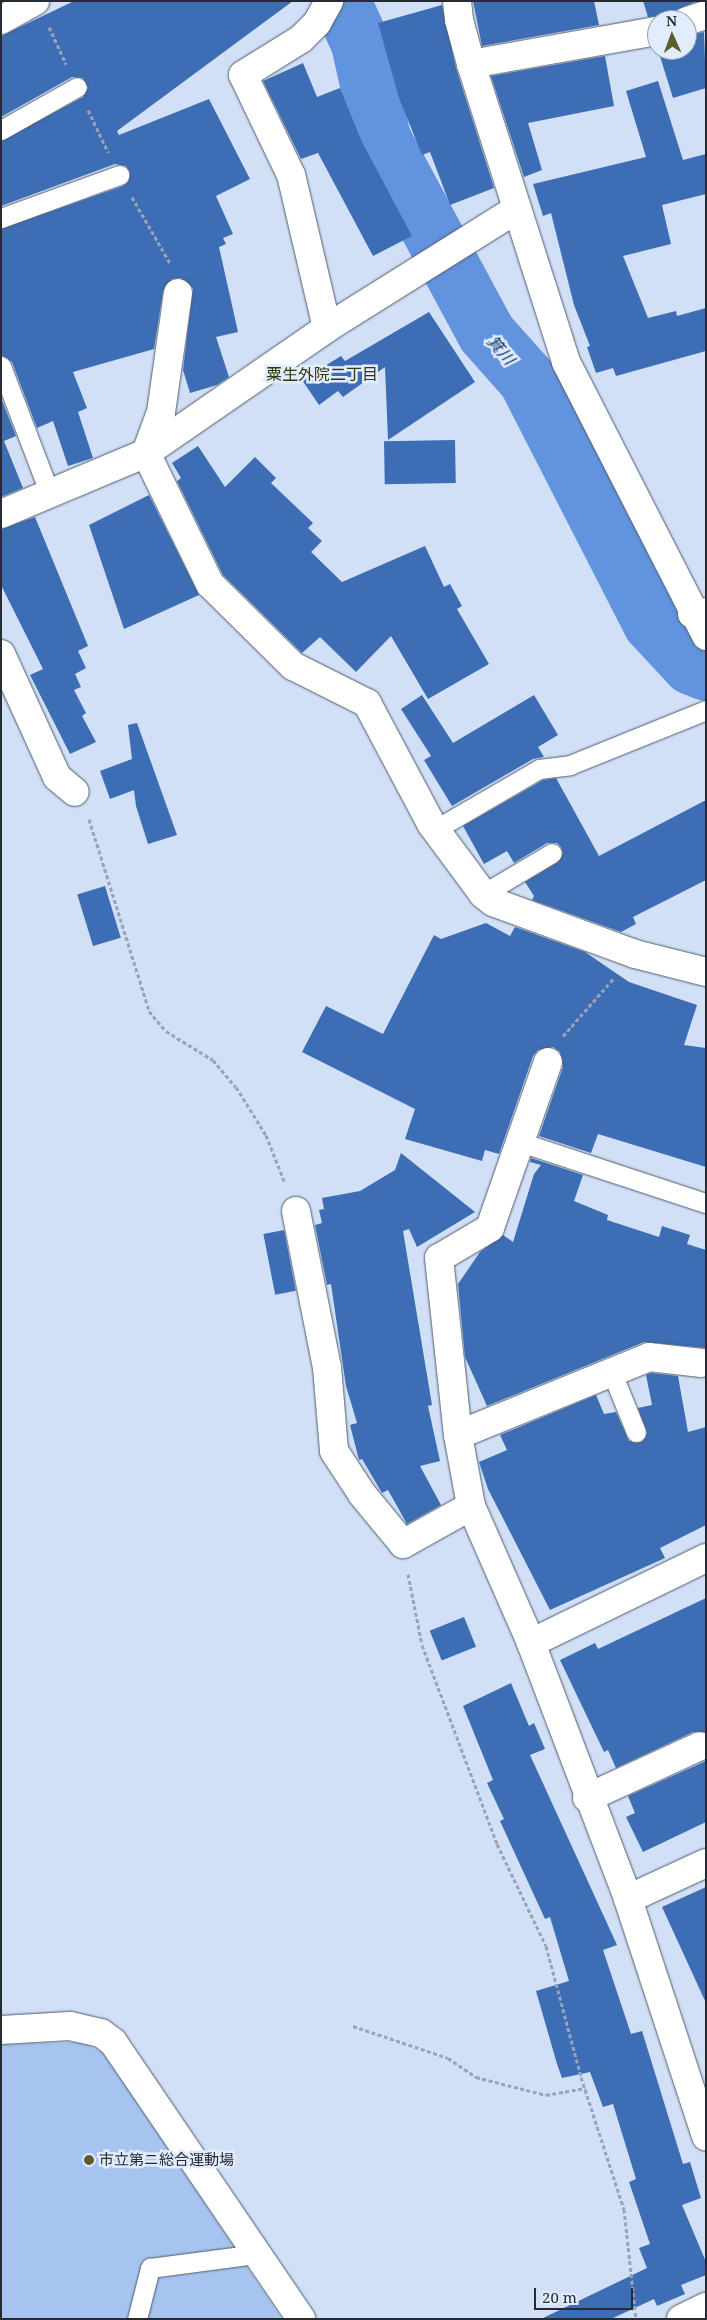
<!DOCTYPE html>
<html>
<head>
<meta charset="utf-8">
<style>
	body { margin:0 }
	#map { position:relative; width:707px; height:2320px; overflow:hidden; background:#d1e0f6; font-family:"Noto Serif","Noto Sans JP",serif }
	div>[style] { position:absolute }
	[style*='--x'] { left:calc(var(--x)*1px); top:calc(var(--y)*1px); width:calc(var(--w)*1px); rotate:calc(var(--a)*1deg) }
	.green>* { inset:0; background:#a7c4f1 }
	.river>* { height:59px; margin:-29.5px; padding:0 29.5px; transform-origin:29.5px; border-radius:29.5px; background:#6293de }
	.building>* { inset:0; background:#3d6db4; transform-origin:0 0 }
	.path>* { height:3px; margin-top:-1.5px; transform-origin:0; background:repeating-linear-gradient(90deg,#98a3b5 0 4px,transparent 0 6.5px) }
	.roads { filter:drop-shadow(0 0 1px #4f5c6e) drop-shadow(0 0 1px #4f5c6e) }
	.lane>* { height:19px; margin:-9.5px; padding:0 9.5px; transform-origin:9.5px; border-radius:9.5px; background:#fff }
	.street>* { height:28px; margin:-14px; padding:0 14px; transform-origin:14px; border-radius:14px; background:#fff }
	.secondary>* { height:28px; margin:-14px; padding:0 14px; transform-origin:14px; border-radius:14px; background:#fff }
	.dots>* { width:14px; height:14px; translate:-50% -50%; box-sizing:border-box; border:2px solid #e1edfe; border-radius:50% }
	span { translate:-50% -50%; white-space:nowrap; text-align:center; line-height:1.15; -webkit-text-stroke:5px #e1edfe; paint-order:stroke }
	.poi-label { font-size:15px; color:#262b33 }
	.left { translate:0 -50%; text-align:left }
	.water-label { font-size:16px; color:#002c6d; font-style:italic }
	.neighbourhood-label { font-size:16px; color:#37360c }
	.frame { position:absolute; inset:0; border:2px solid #262b33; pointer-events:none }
	.north { position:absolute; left:647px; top:10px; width:50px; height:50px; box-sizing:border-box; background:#e1edfe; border:1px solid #969fad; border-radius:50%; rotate:358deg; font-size:14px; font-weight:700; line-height:20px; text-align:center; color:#262b33 }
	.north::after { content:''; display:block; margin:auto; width:18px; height:22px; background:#5e5d2a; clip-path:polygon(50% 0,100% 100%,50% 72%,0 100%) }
	.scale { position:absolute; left:534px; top:2288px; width:99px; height:22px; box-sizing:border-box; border:2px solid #262b33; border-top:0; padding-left:6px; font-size:15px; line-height:18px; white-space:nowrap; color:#262b33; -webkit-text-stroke:4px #e1edfe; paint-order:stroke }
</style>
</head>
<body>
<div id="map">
	<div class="green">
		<div style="clip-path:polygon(82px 2042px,102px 2052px,113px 2065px,282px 2319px,1px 2319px,1px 2044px)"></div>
	</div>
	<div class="river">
		<div style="--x:341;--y:1;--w:46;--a:65.7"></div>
		<div style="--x:360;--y:43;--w:97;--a:77.5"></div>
		<div style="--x:381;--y:138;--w:221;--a:61.7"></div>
		<div style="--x:486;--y:333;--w:62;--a:48.3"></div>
		<div style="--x:527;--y:379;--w:274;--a:62.9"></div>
		<div style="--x:652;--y:623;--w:57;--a:47.1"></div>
		<div style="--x:691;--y:665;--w:16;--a:22"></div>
	</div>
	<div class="building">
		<div style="clip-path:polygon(74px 1px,293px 1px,117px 131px,119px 135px,209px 99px,250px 179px,216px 196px,233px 234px,223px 238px,226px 244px,219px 247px,238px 332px,216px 337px,229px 377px,217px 385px,190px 393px,183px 370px,193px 288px,181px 278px,172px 279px,163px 291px,154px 349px,73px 372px,87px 408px,78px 412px,93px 458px,68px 466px,53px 421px,37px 428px,12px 362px,1px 355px,1px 229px,123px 186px,128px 182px,130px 172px,126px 166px,115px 164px,1px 206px,1px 141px,83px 97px,88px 88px,83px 78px,72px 77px,1px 117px,1px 36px)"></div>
		<div style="clip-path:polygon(473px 1px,594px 1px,599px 25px,482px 46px)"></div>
		<div style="clip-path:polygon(643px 1px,694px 1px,695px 2px,676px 10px,672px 20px,668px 20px,662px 16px,648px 17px)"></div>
		<div style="clip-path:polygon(442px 5px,456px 68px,494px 188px,450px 205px,430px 152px,422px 155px,399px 98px,378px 23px)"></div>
		<div style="clip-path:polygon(704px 32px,706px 88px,673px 98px,658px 50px,687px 50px,687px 36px)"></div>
		<div style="clip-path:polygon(605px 56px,614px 106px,528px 123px,542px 170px,524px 177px,491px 76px)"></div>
		<div style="clip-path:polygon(303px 63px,317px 97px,340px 88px,361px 140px,412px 236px,373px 256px,318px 153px,301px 159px,263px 81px)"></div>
		<div style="clip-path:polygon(658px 81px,683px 160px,706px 154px,706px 194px,662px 205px,671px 244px,623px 256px,648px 318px,676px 311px,677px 316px,706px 308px,706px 351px,616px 376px,613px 368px,596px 373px,587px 347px,590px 346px,574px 305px,551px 213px,543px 216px,533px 184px,646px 157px,626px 91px)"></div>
		<div style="clip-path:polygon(429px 312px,475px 382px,388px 440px,385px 367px,343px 397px,338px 391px,319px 405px,302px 380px,341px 356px,345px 361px)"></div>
		<div style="clip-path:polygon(1px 398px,16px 436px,4px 441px,23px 488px,1px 497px)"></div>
		<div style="left:455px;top:440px;width:43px;height:71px;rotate:89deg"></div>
		<div style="clip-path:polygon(198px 446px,225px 487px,255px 457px,276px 478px,271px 483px,313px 523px,308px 528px,322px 541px,311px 552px,342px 582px,425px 546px,444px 587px,450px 584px,462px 606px,457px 609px,489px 664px,428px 699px,391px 636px,356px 672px,320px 637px,302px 653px,223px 575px,177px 481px,181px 478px,172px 463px)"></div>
		<div style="clip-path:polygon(149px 495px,199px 595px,124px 629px,89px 525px)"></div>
		<div style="clip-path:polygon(35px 517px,88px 646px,78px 651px,86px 668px,75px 674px,81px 687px,74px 690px,86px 713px,82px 716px,96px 742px,70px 754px,30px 675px,43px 669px,1px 585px,1px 529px)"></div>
		<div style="clip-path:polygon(422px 695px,453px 743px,534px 695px,558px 735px,538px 747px,544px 757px,533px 759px,452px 806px,424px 760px,431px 756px,401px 709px)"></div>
		<div style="clip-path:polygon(137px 723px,177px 835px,148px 844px,136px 806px,134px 790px,110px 799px,100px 771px,132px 759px,128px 725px)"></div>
		<div style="clip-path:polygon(556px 778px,599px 856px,706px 800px,706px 880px,633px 917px,636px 924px,621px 932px,532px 900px,534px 896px,525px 882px,558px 862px,563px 853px,561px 847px,557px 843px,547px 843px,514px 863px,507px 851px,484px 864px,463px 826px,543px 780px)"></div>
		<div style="left:105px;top:886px;width:54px;height:29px;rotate:73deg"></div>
		<div style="clip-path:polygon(486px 923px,510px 936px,515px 927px,585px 952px,629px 982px,697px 1005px,684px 1045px,706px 1048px,706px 1167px,598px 1134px,591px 1153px,539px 1136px,563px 1067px,560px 1052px,553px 1047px,538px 1050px,533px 1056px,499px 1154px,485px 1150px,482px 1161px,405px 1139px,415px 1109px,302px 1052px,326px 1006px,383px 1034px,434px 935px,441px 939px)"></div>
		<div style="clip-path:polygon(401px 1153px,475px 1212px,417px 1247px,409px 1229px,403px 1231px,432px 1405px,428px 1406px,440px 1461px,420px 1466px,441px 1505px,407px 1524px,388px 1490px,382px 1493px,362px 1459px,359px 1460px,350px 1425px,357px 1423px,346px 1386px,331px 1284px,327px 1285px,315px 1225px,322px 1223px,319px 1210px,324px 1209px,322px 1198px,360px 1191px,395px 1170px)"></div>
		<div style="clip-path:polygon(531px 1158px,583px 1175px,574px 1201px,608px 1215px,607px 1220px,659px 1237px,662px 1226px,690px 1235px,687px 1244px,706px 1250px,706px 1348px,644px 1342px,487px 1406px,465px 1357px,458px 1284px,480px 1252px,503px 1235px,513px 1242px,534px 1174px,541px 1165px,530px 1162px)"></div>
		<div style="left:284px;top:1230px;width:62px;height:21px;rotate:79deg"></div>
		<div style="clip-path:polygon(651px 1373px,678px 1376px,688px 1432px,706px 1427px,706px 1525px,660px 1548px,665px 1558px,550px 1610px,488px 1489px,479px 1462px,507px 1450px,500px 1435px,596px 1395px,604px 1414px,616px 1412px,629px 1441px,641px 1442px,647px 1433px,638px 1408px,652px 1405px,646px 1375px)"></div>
		<div style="clip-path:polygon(706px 1598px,706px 1732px,693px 1732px,616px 1768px,608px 1750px,604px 1752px,560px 1660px,595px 1643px,598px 1649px)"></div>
		<div style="left:464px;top:1617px;width:32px;height:37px;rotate:68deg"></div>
		<div style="clip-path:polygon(511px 1683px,529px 1726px,534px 1723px,545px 1749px,530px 1755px,617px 1945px,603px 1950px,631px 2034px,642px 2031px,683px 2164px,690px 2162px,701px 2198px,682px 2205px,706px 2262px,706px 2275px,681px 2285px,685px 2294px,657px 2306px,654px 2299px,611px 2319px,541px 2319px,647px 2268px,639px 2248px,650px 2244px,629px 2182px,636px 2179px,613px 2104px,603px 2107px,590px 2072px,562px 2078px,557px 2064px,536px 1991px,569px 1981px,550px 1917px,545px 1919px,500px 1821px,504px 1819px,487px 1783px,493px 1780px,463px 1706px)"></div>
		<div style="clip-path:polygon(706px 1761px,706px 1822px,643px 1852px,626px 1817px,635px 1813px,628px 1796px)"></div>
		<div style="clip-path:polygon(706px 1887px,706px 2003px,662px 1907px)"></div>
	</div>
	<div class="path">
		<div style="--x:49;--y:27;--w:41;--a:65.3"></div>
		<div style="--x:88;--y:110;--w:47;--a:64.5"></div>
		<div style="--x:132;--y:197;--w:76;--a:60.1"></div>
		<div style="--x:89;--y:819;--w:201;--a:72.6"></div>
		<div style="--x:149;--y:1011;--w:26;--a:50"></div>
		<div style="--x:166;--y:1031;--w:55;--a:31.7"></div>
		<div style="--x:213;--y:1060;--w:35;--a:50"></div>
		<div style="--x:236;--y:1087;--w:57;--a:58"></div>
		<div style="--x:266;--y:1135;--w:52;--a:68.4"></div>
		<div style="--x:563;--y:1036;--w:76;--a:-48.7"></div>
		<div style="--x:408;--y:1574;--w:72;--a:78.8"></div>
		<div style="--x:422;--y:1645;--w:213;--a:69.3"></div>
		<div style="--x:497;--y:1844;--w:113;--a:64.3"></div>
		<div style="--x:546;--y:1946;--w:136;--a:75"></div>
		<div style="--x:581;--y:2077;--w:139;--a:72"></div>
		<div style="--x:624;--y:2209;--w:111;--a:83.8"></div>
		<div style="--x:353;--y:2026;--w:100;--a:18.6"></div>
		<div style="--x:448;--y:2058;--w:34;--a:34"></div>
		<div style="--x:476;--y:2077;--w:72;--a:14.4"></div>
		<div style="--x:546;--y:2095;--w:40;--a:-10"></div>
	</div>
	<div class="roads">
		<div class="lane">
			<div style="--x:1;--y:130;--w:87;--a:-29.5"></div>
			<div style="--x:1;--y:218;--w:126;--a:-20"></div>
			<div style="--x:1;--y:366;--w:137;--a:69.1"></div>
			<div style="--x:436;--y:829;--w:119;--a:-30.2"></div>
			<div style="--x:539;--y:769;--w:31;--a:-7"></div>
			<div style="--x:570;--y:765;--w:147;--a:-22"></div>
			<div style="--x:483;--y:894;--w:80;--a:-30.7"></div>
			<div style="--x:520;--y:1142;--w:196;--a:18.2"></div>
			<div style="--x:612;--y:1373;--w:64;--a:67.9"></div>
			<div style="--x:137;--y:2319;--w:53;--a:-75.7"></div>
			<div style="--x:150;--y:2268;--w:108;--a:-7.5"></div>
		</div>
		<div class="street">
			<div style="--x:457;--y:1;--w:19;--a:84"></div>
			<div style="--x:459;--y:20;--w:46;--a:74.7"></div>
			<div style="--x:471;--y:64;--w:313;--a:72.3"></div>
			<div style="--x:566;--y:362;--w:308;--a:62.9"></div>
			<div style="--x:1;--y:20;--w:39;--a:-29"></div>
			<div style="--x:687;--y:21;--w:20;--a:-18"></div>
			<div style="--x:471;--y:64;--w:189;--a:-10.1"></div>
			<div style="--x:178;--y:293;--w:120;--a:98.1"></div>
			<div style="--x:161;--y:412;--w:44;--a:110.1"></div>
			<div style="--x:146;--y:453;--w:146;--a:64"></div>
			<div style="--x:210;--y:584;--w:117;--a:44.7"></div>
			<div style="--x:293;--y:666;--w:83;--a:26.6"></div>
			<div style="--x:367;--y:703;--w:138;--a:62"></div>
			<div style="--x:432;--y:825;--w:86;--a:53.5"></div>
			<div style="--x:483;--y:894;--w:13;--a:39"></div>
			<div style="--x:493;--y:902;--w:151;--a:20.1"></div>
			<div style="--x:635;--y:954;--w:73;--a:14.2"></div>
			<div style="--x:327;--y:328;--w:157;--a:-103.2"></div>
			<div style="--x:291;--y:175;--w:111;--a:-115.6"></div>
			<div style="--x:243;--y:75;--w:68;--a:-31.8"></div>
			<div style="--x:301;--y:39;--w:23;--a:-45"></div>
			<div style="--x:317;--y:23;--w:25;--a:-61"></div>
			<div style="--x:1;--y:514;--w:157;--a:-22.8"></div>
			<div style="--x:146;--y:453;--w:220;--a:-34.6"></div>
			<div style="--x:327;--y:328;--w:224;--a:-32.1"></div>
			<div style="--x:1;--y:654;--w:135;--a:65.5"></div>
			<div style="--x:57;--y:777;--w:23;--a:40"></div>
			<div style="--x:548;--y:1062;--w:176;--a:109.3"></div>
			<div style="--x:490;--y:1228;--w:59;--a:149.5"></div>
			<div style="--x:439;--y:1258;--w:178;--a:83.9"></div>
			<div style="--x:458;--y:1435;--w:72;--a:79.6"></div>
			<div style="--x:471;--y:1506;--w:150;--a:66.3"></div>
			<div style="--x:531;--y:1643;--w:274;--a:69.2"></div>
			<div style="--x:628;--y:1899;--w:250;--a:71.8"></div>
			<div style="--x:296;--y:1211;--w:159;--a:78.8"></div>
			<div style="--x:327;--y:1367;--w:84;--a:85.2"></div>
			<div style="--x:334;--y:1451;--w:51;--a:56.9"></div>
			<div style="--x:362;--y:1494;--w:65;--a:50.6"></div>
			<div style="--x:403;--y:1544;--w:78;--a:-29.2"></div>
			<div style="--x:458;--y:1435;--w:206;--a:-22.2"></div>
			<div style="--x:649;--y:1357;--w:53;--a:6.5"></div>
			<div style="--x:531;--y:1643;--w:195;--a:-25.9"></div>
			<div style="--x:587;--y:1798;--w:124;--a:-24.7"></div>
			<div style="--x:628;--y:1899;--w:86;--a:-24.8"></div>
			<div style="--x:1;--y:2030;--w:69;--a:-3.3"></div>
			<div style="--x:70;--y:2026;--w:32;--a:13"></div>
			<div style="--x:101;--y:2033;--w:15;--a:37"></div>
			<div style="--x:113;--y:2042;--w:335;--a:55.8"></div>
			<div style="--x:681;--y:2319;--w:28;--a:-26"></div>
		</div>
		<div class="secondary">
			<div style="--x:692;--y:614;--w:14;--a:-8"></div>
		</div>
	</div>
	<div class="dots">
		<div style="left:89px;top:2160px;background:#5e5d2a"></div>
	</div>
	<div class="poi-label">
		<span class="left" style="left:99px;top:2160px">市立第ニ総合運動場</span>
	</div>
	<div class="water-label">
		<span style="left:501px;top:350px;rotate:49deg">箕川</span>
	</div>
	<div class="neighbourhood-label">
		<span style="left:322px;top:374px">粟生外院二丁目</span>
	</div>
	<div class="frame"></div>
	<div class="north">N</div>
	<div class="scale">20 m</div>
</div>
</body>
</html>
